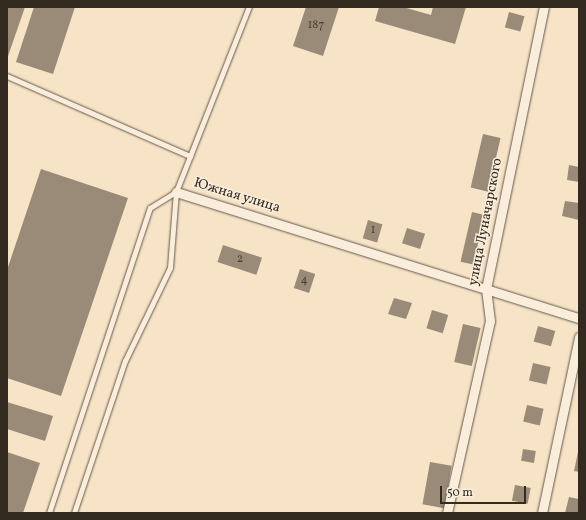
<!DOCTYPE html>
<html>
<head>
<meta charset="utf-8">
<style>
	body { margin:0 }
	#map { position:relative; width:586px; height:520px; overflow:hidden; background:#f7e4c7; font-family:Vollkorn,serif }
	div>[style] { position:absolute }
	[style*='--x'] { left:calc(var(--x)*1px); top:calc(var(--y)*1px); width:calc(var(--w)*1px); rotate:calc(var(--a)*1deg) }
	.building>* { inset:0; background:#998b77; transform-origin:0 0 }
	.roads { filter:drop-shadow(0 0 1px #64594a) drop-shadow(0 0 1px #64594a) }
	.service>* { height:4.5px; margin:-2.25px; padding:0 2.25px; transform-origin:2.25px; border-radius:2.25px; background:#faeddb }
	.minor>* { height:9px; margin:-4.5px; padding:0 4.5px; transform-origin:4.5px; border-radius:4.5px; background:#faeddb }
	span { translate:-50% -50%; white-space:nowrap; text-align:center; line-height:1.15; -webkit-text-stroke:3px #faeddb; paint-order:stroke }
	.number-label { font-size:12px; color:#4c4336 }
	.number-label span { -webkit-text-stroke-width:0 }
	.street-label { font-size:14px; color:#332b20 }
	.frame { position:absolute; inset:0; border:8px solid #332b20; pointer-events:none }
	.scale { position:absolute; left:440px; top:486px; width:86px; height:18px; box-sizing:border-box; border:2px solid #332b20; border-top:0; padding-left:5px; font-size:12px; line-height:14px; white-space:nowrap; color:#332b20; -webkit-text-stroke:3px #faeddb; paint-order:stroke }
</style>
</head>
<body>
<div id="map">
	<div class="building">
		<div style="clip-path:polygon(7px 7px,25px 7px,7px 59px)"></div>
		<div style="clip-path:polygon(34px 7px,75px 7px,53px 74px,16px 62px)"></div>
		<div style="clip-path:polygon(306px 7px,339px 7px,323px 56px,293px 46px)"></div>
		<div style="clip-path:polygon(379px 7px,403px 7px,431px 15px,433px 7px,466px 7px,455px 44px,375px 21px)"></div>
		<div style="left:509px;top:12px;width:16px;height:16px;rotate:15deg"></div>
		<div style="left:483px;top:134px;width:18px;height:55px;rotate:13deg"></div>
		<div style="clip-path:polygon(569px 165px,579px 167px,579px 182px,567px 180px)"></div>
		<div style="clip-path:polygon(41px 169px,128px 198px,61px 396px,7px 378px,7px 270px)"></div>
		<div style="clip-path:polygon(565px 201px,579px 203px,579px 220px,562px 216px)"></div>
		<div style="left:472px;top:212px;width:13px;height:51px;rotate:13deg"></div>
		<div style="left:368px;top:220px;width:15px;height:19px;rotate:16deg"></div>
		<div style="left:407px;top:228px;width:19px;height:16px;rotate:18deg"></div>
		<div style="left:223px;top:245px;width:41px;height:18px;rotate:18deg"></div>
		<div style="left:300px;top:269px;width:16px;height:20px;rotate:18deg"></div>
		<div style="clip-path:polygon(394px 298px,412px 303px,406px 319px,388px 314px)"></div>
		<div style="left:432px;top:310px;width:17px;height:19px;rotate:17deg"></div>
		<div style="left:463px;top:324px;width:18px;height:39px;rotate:13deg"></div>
		<div style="left:538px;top:326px;width:18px;height:16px;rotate:16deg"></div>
		<div style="left:533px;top:363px;width:18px;height:18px;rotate:13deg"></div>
		<div style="clip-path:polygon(7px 402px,53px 416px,45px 441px,7px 429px)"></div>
		<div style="left:527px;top:405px;width:17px;height:17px;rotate:13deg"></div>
		<div style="left:523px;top:449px;width:13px;height:12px;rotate:9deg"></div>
		<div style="clip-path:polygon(7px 452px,40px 463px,23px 513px,7px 513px)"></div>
		<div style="clip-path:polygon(578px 452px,579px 453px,579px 472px,574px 471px)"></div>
		<div style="left:430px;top:462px;width:22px;height:43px;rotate:10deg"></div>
		<div style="left:515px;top:485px;width:16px;height:16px;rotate:11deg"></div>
		<div style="clip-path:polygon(569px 497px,579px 499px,579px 513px,565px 513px)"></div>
	</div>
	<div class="roads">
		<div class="service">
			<div style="--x:7;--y:76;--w:200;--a:23.6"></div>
			<div style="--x:49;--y:513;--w:321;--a:-71.7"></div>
			<div style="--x:150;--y:208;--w:31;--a:-32"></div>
			<div style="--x:74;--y:513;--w:160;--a:-71.5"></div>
			<div style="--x:125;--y:361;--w:103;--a:-64.2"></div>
			<div style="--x:170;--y:268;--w:76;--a:-85.5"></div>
			<div style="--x:176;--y:192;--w:199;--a:-68.5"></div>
		</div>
		<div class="minor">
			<div style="--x:176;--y:192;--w:422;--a:17.4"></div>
			<div style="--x:447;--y:513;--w:197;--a:-77.4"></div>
			<div style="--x:490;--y:321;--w:32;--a:-97"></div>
			<div style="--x:486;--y:289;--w:288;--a:-78.4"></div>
			<div style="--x:542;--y:513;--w:180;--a:-78.1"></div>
		</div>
	</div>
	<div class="number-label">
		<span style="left:316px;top:26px">187</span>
		<span style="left:373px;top:231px">1</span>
		<span style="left:240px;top:260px">2</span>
		<span style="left:304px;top:281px">4</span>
	</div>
	<div class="street-label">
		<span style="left:237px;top:196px;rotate:17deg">Южная улица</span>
		<span style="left:486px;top:222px;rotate:-79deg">улица Луначарского</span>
	</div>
	<div class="frame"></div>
	<div class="scale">50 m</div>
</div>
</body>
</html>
